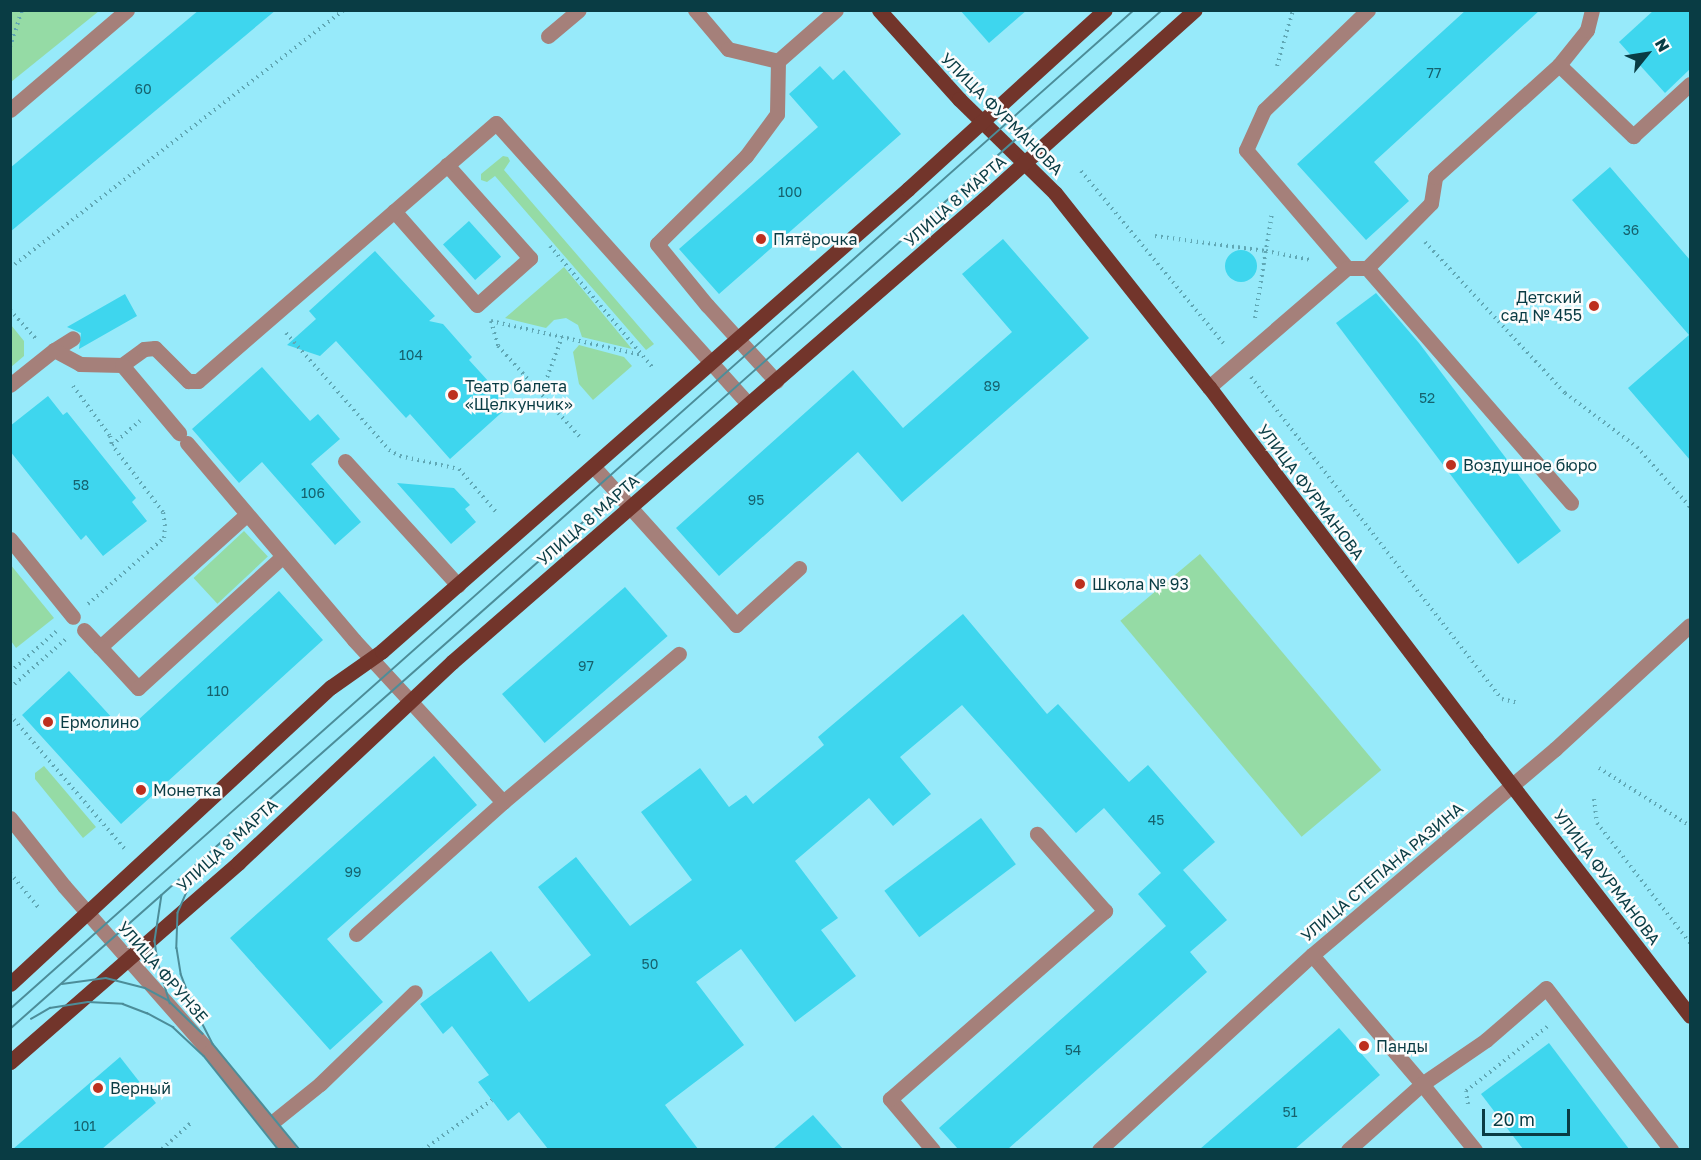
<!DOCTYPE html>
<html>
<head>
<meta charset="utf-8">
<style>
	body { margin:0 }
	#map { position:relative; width:1701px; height:1160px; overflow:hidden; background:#97eafa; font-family:"Golos Text",sans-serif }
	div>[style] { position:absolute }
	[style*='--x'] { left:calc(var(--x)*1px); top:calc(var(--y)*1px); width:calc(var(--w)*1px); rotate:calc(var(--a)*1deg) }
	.green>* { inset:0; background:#95dba5; transform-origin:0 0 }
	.building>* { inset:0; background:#3ed6ee; transform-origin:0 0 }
	.round { border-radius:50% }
	.path>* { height:4px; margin-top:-2px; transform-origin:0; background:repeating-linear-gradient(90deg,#60a7b4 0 1.5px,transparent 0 6px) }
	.minor>* { height:15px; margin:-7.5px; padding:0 7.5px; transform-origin:7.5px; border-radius:7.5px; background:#a5807a }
	.major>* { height:15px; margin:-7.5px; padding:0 7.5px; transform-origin:7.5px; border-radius:7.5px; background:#72352b }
	.tram>* { height:1.5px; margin:-0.75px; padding:0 0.75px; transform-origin:0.75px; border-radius:0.75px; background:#4c8d99 }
	.dots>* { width:16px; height:16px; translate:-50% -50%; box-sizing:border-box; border:3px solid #fcfcfc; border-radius:50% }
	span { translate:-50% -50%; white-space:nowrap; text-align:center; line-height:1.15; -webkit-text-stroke:5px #fcfcfc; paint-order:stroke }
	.number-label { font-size:14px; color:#16626e }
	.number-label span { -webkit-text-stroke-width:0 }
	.street-label { font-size:16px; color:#093c44 }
	.poi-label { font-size:16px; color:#093c44 }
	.left { translate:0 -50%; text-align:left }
	.right { translate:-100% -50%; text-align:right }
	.frame { position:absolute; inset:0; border:12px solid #093c44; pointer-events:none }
	.north { position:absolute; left:1617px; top:24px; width:60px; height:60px; -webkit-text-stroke:4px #fcfcfc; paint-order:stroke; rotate:60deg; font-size:16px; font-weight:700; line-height:24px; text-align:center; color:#093c44 }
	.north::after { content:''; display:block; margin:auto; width:21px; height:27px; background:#093c44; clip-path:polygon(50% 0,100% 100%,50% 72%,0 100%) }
	.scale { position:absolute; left:1482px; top:1109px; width:88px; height:27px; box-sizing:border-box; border:3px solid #093c44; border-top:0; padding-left:8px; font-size:18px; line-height:21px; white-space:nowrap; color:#093c44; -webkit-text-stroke:4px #fcfcfc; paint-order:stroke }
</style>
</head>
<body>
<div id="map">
	<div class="green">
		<div style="clip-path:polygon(11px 10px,99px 10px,99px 11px,11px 82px)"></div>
		<div style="clip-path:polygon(503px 156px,508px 157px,510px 161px,504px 170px,654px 344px,646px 350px,495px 176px,487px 182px,481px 180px,481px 174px)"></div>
		<div style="clip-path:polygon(564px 267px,632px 349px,582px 337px,578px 325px,566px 318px,554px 320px,546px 328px,505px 318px)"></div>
		<div style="clip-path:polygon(11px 325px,24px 341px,24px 356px,11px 367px)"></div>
		<div style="clip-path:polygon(579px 345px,624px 357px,632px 366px,593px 400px,579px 384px,573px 352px)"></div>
		<div style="left:244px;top:531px;width:35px;height:69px;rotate:47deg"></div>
		<div style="left:1200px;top:554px;width:282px;height:104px;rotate:50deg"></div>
		<div style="clip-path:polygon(10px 564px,54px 618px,16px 648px,11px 641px)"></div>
		<div style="clip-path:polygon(44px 766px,96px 827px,83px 838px,35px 779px,35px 773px)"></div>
	</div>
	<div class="building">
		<div style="clip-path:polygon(199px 10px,276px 10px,10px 232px,10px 168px)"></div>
		<div style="clip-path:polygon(960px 10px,1027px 10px,989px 43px)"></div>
		<div style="clip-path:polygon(1466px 10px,1540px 10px,1374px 162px,1409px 201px,1366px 240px,1297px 164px)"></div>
		<div style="clip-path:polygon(1654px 10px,1690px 10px,1690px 69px,1665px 93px,1619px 42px)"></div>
		<div style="clip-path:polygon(820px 66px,833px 80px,844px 70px,901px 134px,719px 294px,679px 249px,818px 127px,789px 94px)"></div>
		<div style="clip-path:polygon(1610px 167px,1690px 260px,1690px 460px,1628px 388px,1689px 335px,1572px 200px)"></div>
		<div style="left:469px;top:221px;width:48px;height:35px;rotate:48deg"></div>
		<div style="clip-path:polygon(1003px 239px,1089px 338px,902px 502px,858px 452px,719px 576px,676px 528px,853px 370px,903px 428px,1012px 332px,962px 274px)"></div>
		<div class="round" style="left:1225px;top:250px;width:32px;height:32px"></div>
		<div style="clip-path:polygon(375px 251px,435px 316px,429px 321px,443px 324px,472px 357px,469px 360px,510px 405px,450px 459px,410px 414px,406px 418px,336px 341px,320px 356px,287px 345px,316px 319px,309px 311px)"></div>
		<div style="clip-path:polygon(1376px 293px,1419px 343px,1561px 531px,1518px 564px,1336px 323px)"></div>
		<div style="clip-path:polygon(125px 294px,137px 316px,79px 349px,81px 333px,67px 327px)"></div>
		<div style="clip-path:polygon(262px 367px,310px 421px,318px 414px,340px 439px,311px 464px,361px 522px,335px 545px,262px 462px,239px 483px,192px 429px)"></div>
		<div style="clip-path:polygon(48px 396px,63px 415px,67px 412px,136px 498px,132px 502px,147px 521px,103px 556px,86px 535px,81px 540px,10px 451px,10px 426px)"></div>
		<div style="clip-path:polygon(397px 483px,454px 488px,470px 505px,465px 509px,476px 522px,451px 544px)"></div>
		<div style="left:625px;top:587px;width:65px;height:163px;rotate:49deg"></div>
		<div style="clip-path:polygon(279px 591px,323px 640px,121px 824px,22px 715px,69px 671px,125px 732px)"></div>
		<div style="clip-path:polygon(963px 614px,1047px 714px,1058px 704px,1129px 782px,1148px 765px,1215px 842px,1183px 870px,1227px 920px,1190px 952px,1207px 972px,1008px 1149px,958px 1149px,939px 1128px,1166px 926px,1138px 894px,1161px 873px,1104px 808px,1076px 833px,962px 705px,900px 757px,931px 794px,893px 826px,869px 798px,795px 861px,838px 918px,821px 930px,856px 976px,795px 1022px,741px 949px,696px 982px,744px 1045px,665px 1105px,698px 1149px,548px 1149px,519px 1112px,508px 1121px,478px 1082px,489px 1075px,452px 1026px,443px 1034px,420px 1004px,491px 951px,529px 1002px,591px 955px,538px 887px,576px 857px,630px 926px,692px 880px,641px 812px,700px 768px,729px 807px,746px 795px,753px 804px,824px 745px,818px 737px)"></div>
		<div style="clip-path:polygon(434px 756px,477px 805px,327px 939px,383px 1002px,330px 1050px,230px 938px)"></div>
		<div style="left:981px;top:818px;width:58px;height:121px;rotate:53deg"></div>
		<div style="clip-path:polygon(1339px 1028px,1380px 1075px,1295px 1149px,1200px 1149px)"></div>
		<div style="clip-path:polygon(1549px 1043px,1629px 1149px,1523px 1149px,1481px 1094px)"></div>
		<div style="clip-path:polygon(120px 1057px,156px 1103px,102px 1149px,13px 1149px)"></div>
		<div style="clip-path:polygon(813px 1115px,843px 1149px,773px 1149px)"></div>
	</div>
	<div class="path">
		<div style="--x:10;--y:47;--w:39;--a:-72"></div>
		<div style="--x:1277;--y:66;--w:58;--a:-74.1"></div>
		<div style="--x:1081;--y:171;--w:227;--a:50.4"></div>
		<div style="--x:1155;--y:236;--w:112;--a:7.7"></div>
		<div style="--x:1266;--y:251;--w:46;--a:11.3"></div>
		<div style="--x:1425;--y:242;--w:206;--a:47.2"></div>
		<div style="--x:1565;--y:393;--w:90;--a:36.9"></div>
		<div style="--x:1637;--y:447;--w:80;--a:48.5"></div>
		<div style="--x:550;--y:246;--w:161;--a:49.8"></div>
		<div style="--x:10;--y:268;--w:422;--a:-37.7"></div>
		<div style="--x:10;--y:310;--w:38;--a:48"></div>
		<div style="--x:1255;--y:318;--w:106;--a:-80.8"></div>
		<div style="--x:491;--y:321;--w:155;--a:12.7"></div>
		<div style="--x:491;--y:321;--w:26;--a:74"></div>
		<div style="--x:498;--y:346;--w:122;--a:48"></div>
		<div style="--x:286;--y:333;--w:156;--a:48.6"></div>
		<div style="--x:389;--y:450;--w:13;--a:29"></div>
		<div style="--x:400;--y:456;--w:60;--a:12.4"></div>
		<div style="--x:459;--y:469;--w:58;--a:49.2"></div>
		<div style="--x:1251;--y:377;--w:408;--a:52.1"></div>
		<div style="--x:1502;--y:699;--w:17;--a:13"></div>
		<div style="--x:73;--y:386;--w:62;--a:53.5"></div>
		<div style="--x:110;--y:436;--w:9;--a:77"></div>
		<div style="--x:541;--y:394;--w:61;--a:-69.8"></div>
		<div style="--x:88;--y:604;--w:101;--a:-41"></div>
		<div style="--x:164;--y:538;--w:12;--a:-85"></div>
		<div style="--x:165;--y:526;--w:14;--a:-98"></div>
		<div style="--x:163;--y:512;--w:84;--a:-127.3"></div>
		<div style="--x:112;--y:445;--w:37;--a:-41"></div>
		<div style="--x:10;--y:672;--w:64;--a:-41.2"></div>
		<div style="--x:10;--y:688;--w:74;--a:-41.2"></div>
		<div style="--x:10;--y:715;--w:177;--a:49.4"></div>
		<div style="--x:1599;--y:768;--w:108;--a:32.5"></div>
		<div style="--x:1594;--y:799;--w:24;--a:83"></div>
		<div style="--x:1597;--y:823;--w:152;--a:52.2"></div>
		<div style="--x:10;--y:873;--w:44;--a:50.5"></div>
		<div style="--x:1468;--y:1104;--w:13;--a:-99"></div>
		<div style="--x:1466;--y:1091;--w:105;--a:-38.4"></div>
		<div style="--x:162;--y:1149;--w:38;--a:-42"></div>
		<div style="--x:423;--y:1150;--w:85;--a:-35.9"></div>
	</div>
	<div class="minor">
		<div style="--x:695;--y:10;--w:51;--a:49.8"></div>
		<div style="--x:728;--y:49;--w:51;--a:13.5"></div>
		<div style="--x:778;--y:61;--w:53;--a:91.1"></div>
		<div style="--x:777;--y:114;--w:52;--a:126.4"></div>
		<div style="--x:746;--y:156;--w:125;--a:135.3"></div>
		<div style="--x:657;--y:244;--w:79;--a:50.7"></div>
		<div style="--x:707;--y:305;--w:103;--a:47.8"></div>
		<div style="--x:1368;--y:10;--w:144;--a:136.1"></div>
		<div style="--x:1264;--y:110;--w:44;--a:114.2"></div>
		<div style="--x:1246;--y:150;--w:155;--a:49.4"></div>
		<div style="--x:1347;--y:268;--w:20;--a:0"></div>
		<div style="--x:1367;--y:268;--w:91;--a:-45.4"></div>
		<div style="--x:1431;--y:203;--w:26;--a:-81"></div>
		<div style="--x:1435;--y:177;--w:167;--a:-42.1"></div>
		<div style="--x:1559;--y:65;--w:45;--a:-51.3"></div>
		<div style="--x:1587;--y:30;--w:21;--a:-76"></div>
		<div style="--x:548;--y:36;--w:40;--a:-40"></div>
		<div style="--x:778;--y:61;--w:77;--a:-41.3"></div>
		<div style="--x:1559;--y:65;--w:103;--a:43.8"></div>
		<div style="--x:1633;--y:136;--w:77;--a:-42.4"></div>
		<div style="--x:10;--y:110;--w:154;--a:-40.5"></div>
		<div style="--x:394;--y:211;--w:125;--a:48.6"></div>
		<div style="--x:477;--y:305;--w:71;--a:-41.6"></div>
		<div style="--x:530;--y:258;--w:125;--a:-131.7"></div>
		<div style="--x:1367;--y:268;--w:311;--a:49"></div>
		<div style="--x:54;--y:350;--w:22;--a:-32"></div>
		<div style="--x:122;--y:365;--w:27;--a:-36"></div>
		<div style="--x:144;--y:349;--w:11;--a:-5"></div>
		<div style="--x:155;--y:348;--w:47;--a:45"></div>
		<div style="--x:188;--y:381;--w:10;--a:0"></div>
		<div style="--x:198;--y:381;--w:394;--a:-40.9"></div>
		<div style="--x:496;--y:123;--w:377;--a:48.1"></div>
		<div style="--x:10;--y:385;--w:56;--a:-38.5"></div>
		<div style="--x:54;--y:350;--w:30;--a:28"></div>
		<div style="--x:80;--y:364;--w:42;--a:1.4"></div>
		<div style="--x:122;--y:365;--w:89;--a:50"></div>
		<div style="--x:1209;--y:387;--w:182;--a:-40.8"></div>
		<div style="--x:187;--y:443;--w:258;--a:49.7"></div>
		<div style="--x:354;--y:640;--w:220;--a:47.4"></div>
		<div style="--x:503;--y:802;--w:230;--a:-40.1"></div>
		<div style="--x:345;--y:461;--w:168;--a:47.7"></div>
		<div style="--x:593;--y:466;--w:214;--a:48"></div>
		<div style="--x:736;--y:625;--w:85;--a:-42.1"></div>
		<div style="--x:10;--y:539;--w:100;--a:51.1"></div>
		<div style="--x:84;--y:630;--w:23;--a:47"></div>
		<div style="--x:100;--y:647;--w:197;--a:-42.1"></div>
		<div style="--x:100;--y:647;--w:56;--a:47.2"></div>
		<div style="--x:138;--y:688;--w:195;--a:-42.3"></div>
		<div style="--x:10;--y:818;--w:87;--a:51.5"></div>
		<div style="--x:64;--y:886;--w:221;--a:48.7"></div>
		<div style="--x:210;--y:1052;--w:126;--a:51.1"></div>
		<div style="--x:356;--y:934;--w:198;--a:-41.9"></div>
		<div style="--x:1312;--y:955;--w:170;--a:49.5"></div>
		<div style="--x:1422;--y:1084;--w:99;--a:138.3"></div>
		<div style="--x:269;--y:1125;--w:65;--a:-38.8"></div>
		<div style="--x:320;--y:1084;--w:132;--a:-44.1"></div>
		<div style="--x:933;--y:1150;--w:67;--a:-130.1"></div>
		<div style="--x:890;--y:1099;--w:286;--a:-41.2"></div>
		<div style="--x:1105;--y:911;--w:103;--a:-131.4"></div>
		<div style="--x:1099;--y:1150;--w:289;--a:-42.5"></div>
		<div style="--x:1312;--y:955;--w:319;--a:-40.3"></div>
		<div style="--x:1555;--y:749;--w:183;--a:-42.6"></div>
		<div style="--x:1475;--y:1150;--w:85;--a:-128.8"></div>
		<div style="--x:1422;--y:1084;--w:78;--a:-34.5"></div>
		<div style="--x:1486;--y:1040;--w:79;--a:-40.9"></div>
		<div style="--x:1546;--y:988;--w:205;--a:52.3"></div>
	</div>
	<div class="major">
		<div style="--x:879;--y:10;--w:120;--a:48"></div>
		<div style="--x:959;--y:99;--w:134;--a:44.4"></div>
		<div style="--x:1055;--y:193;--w:248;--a:51.6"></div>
		<div style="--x:1209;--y:387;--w:442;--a:52.8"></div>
		<div style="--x:1476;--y:739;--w:350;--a:52.3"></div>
		<div style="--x:10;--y:984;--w:437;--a:-42.8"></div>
		<div style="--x:331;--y:687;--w:62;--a:-35.2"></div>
		<div style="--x:382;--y:651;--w:700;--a:-41.29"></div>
		<div style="--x:908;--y:189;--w:266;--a:-42.3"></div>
		<div style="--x:10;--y:1062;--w:303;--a:-41.1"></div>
		<div style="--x:238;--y:863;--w:294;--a:-43.2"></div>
		<div style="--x:452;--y:662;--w:705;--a:-41.03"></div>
		<div style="--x:984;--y:199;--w:283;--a:-41.9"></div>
	</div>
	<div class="tram">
		<div style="--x:198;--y:867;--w:50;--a:113.5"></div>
		<div style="--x:178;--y:913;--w:35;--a:92"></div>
		<div style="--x:177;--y:948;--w:26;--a:81"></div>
		<div style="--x:181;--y:974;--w:31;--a:69"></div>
		<div style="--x:192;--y:1003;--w:46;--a:62.9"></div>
		<div style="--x:213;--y:1044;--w:137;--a:50.6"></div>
		<div style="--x:162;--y:895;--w:47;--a:98.7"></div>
		<div style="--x:155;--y:941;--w:21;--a:82"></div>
		<div style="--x:158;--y:962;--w:43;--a:73.7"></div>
		<div style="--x:62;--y:984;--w:44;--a:-7.8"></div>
		<div style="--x:106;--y:978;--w:40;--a:14.4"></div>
		<div style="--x:145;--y:988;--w:27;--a:28"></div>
		<div style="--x:169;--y:1001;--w:47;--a:44.1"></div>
		<div style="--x:10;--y:1009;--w:1504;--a:-41.63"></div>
		<div style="--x:31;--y:1019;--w:22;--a:-30"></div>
		<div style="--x:50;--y:1008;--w:38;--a:-9"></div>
		<div style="--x:88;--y:1002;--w:35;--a:3"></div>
		<div style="--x:123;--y:1004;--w:26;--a:21"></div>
		<div style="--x:147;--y:1013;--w:30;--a:28"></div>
		<div style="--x:173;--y:1027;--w:42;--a:43.1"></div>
		<div style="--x:204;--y:1056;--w:120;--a:51.4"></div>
		<div style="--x:10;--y:1029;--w:1538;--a:-41.49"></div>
	</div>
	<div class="dots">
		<div style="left:761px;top:239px;background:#bd301f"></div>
		<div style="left:1594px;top:306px;background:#bd301f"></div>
		<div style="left:453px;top:395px;background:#bd301f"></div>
		<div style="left:1451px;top:465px;background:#bd301f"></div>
		<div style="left:1080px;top:584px;background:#bd301f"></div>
		<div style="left:48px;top:722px;background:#bd301f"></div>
		<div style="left:141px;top:790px;background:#bd301f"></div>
		<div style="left:1364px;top:1046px;background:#bd301f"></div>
		<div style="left:98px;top:1088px;background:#bd301f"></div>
	</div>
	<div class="number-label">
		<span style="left:1434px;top:73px">77</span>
		<span style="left:143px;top:89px">60</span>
		<span style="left:790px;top:192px">100</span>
		<span style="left:1631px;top:230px">36</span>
		<span style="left:411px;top:355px">104</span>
		<span style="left:992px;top:386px">89</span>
		<span style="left:1427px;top:398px">52</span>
		<span style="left:81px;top:485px">58</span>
		<span style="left:313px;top:493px">106</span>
		<span style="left:756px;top:500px">95</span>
		<span style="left:586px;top:666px">97</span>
		<span style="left:218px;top:691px">110</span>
		<span style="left:1156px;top:820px">45</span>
		<span style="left:353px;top:872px">99</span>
		<span style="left:650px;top:964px">50</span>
		<span style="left:1073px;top:1050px">54</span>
		<span style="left:1290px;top:1112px">51</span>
		<span style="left:85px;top:1126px">101</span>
	</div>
	<div class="street-label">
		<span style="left:1002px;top:114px;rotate:45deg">УЛИЦА ФУРМАНОВА</span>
		<span style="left:955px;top:201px;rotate:-41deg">УЛИЦА 8 МАРТА</span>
		<span style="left:1311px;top:492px;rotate:53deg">УЛИЦА ФУРМАНОВА</span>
		<span style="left:588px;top:520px;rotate:-41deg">УЛИЦА 8 МАРТА</span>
		<span style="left:227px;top:845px;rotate:-42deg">УЛИЦА 8 МАРТА</span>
		<span style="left:1382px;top:872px;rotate:-40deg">УЛИЦА СТЕПАНА РАЗИНА</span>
		<span style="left:1607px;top:877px;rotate:53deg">УЛИЦА ФУРМАНОВА</span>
		<span style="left:163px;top:972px;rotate:49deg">УЛИЦА ФРУНЗЕ</span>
	</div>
	<div class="poi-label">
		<span class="left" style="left:773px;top:239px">Пятёрочка</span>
		<span class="right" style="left:1582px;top:306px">Детский<br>сад № 455</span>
		<span class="left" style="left:465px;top:395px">Театр балета<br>«Щелкунчик»</span>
		<span class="left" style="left:1463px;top:465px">Воздушное бюро</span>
		<span class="left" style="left:1092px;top:584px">Школа № 93</span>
		<span class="left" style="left:60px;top:722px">Ермолино</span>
		<span class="left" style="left:153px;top:790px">Монетка</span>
		<span class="left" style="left:1376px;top:1046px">Панды</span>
		<span class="left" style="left:110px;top:1088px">Верный</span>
	</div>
	<div class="frame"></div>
	<div class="north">N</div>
	<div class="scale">20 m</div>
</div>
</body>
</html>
